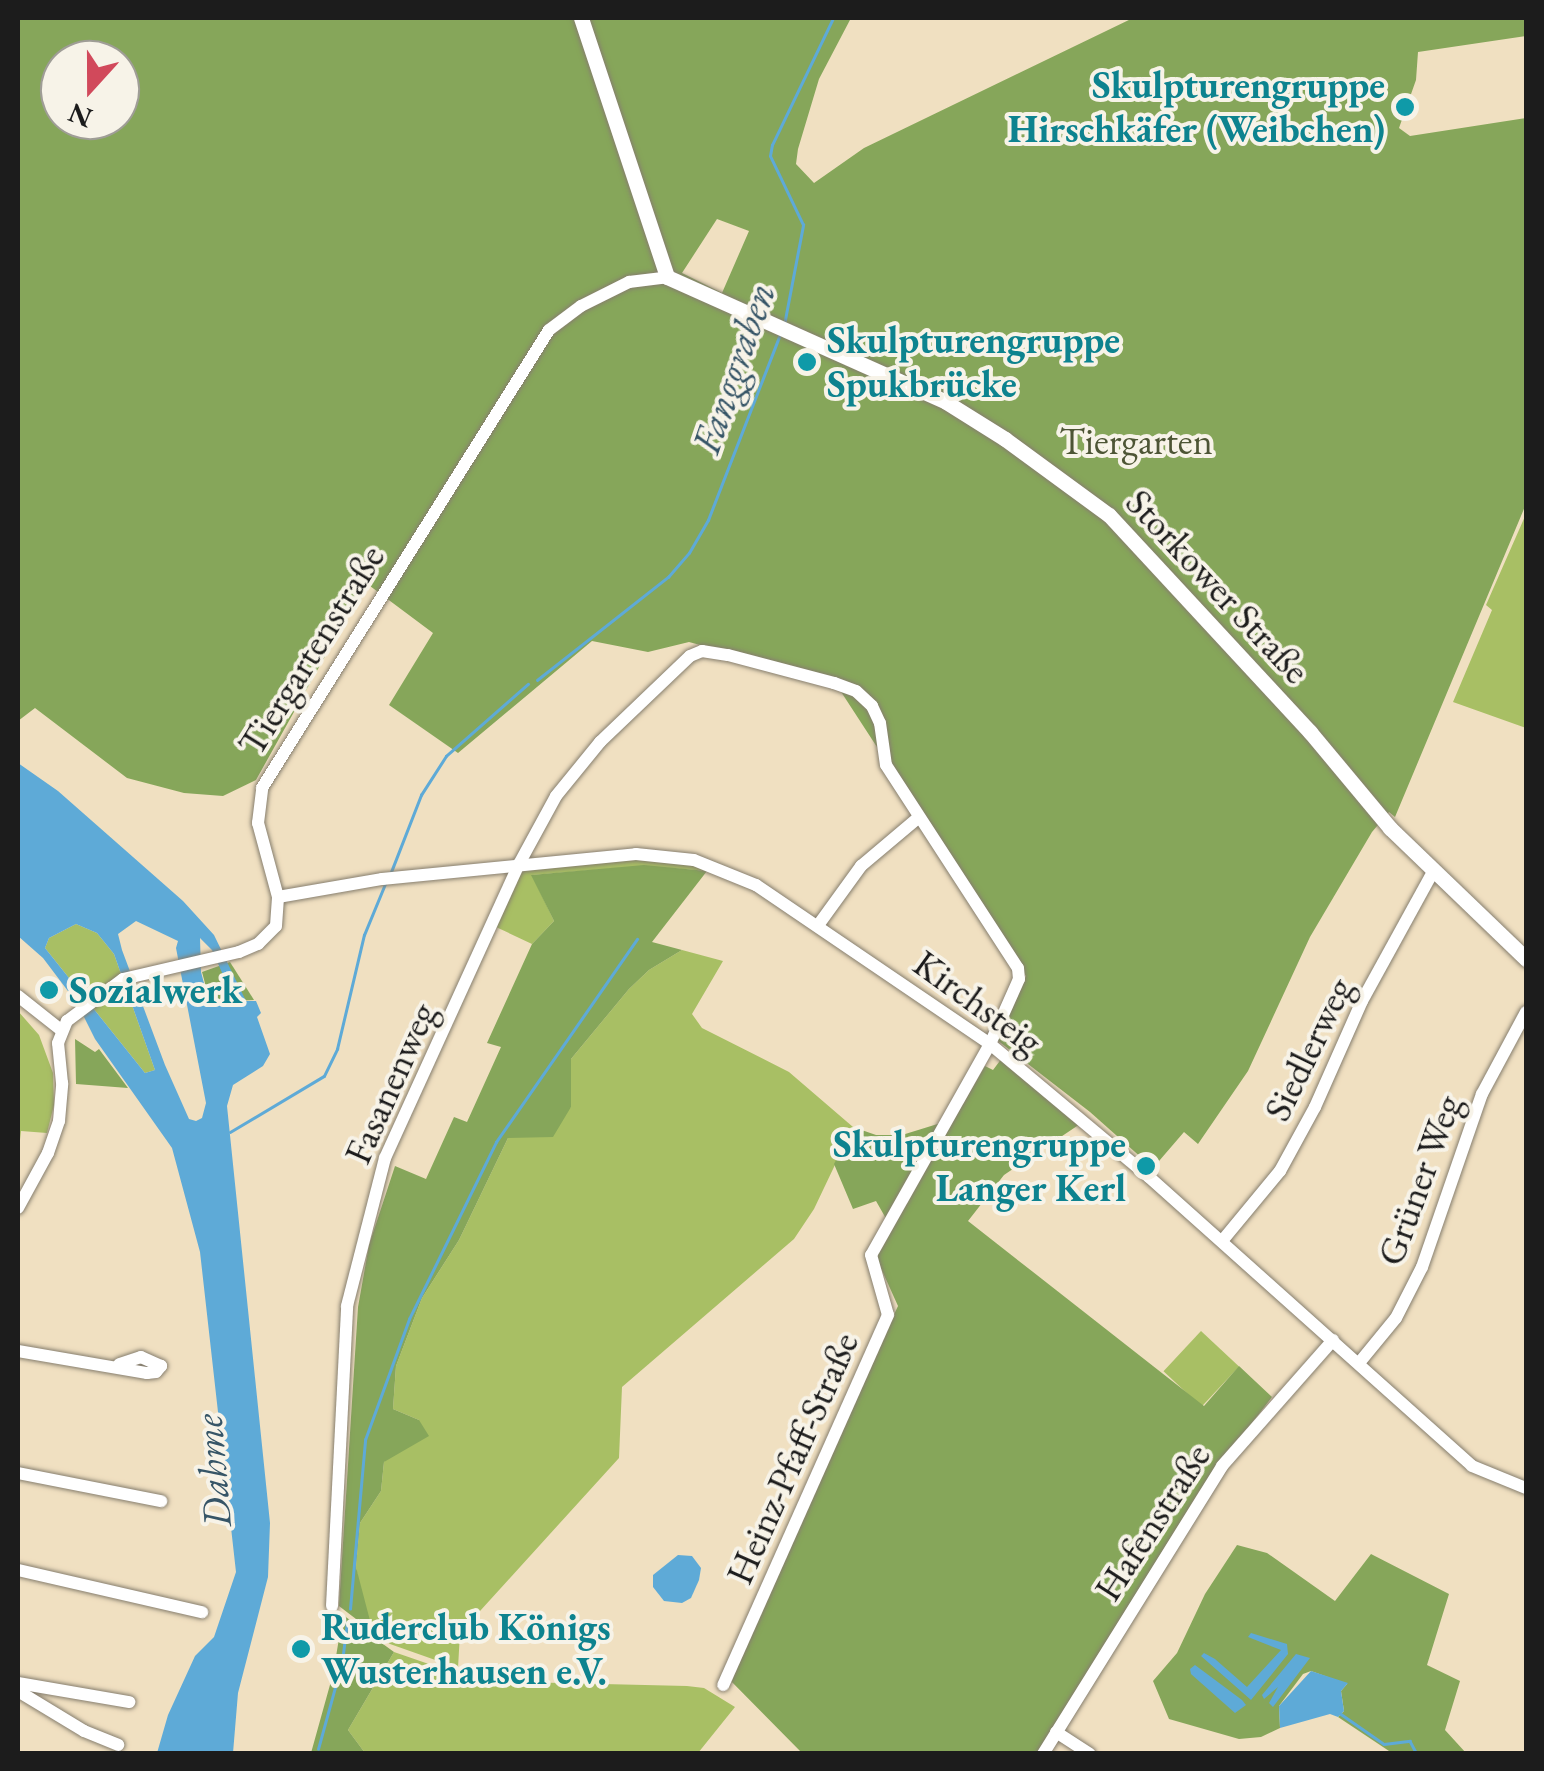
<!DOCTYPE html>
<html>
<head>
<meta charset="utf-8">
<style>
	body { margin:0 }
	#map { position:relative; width:1544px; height:1771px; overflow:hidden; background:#f0e0c1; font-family:"EB Garamond",serif }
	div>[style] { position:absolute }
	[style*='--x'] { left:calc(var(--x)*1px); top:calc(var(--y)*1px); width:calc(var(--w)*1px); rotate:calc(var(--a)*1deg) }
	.green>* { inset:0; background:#a8bf64; transform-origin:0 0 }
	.forest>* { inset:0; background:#86a65a }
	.water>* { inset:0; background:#5eaad7 }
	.stream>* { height:2.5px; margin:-1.25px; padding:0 1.25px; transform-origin:1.25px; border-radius:1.25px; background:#5eaad7 }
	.roads { filter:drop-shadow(0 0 2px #867e6e) drop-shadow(0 0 2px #867e6e) }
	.minor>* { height:12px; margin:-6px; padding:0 6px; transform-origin:6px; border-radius:6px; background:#fff }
	.major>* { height:15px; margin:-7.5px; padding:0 7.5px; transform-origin:7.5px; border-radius:7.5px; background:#fff }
	.dots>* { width:28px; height:28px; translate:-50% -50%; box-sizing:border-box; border:5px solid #f7f3e8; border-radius:50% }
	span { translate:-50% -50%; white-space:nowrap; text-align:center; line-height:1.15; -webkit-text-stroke:8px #f7f3e8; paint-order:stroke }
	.culture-label { font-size:38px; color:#0d838f; font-weight:700 }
	.right { translate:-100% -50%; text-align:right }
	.left { translate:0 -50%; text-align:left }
	.park-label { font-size:38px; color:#4d5535 }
	.street-label { font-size:38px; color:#1c1c1c }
	.water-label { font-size:40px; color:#365567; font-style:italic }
	.frame { position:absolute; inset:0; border:20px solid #1c1c1c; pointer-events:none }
	.north { position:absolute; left:40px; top:40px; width:100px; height:100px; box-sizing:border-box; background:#f7f3e8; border:2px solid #9f9d96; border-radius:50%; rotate:201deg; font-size:28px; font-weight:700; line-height:40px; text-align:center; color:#1c1c1c }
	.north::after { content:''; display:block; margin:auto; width:35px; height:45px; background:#d1495b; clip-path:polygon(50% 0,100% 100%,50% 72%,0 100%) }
</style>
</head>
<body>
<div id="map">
	<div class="green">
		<div style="clip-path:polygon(1526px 514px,1526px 728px,1453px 702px,1492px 610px,1486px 605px)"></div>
		<div style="clip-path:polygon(609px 859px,682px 861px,707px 871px,644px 866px,532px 875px,554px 921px,532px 944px,496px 927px,521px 871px)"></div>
		<div style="clip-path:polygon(76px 924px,97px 933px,114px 954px,155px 1070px,145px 1073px,45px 948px,49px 938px)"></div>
		<div style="clip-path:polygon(682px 950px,723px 961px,692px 1014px,702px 1028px,789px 1072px,853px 1127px,814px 1209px,794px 1239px,622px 1387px,619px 1458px,460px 1633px,458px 1668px,390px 1644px,373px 1632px,362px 1599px,356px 1567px,360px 1523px,381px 1491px,384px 1462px,419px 1420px,393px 1409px,396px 1366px,422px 1298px,459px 1240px,508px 1138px,571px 1107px,571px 1059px,629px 989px,649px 970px)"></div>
		<div style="clip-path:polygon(18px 1011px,39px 1035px,53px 1073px,54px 1105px,47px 1133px,21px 1131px,19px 1149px)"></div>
		<div style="left:1201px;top:1331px;width:52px;height:55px;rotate:43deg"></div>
		<div style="clip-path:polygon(394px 1652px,478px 1681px,687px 1686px,704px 1688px,735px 1707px,698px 1753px,365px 1753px,348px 1730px)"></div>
	</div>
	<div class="forest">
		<div style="clip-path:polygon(evenodd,18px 18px,851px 18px,819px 79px,798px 149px,796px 164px,814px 183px,864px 148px,1133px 18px,1526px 18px,1526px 36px,1418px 52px,1416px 80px,1399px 128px,1410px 136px,1526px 118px,1526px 504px,1395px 817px,1389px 812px,1372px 832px,1310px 937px,1248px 1071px,1198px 1144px,1184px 1132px,1153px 1168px,1090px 1112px,997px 1040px,1026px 976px,834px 681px,689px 642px,648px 652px,592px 641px,458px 753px,389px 705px,433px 633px,366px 583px,256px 780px,223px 796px,184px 793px,127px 778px,35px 708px,18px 721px,18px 18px,60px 60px,120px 60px,120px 120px,60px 120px,60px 60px,18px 18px,717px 219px,749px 231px,722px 293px,682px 273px,717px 219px)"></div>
		<div style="clip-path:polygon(644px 865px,707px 871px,652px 942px,682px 950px,649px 970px,629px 989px,571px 1059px,571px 1107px,553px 1137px,508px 1138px,459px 1240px,422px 1298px,396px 1366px,393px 1409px,419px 1420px,429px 1436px,384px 1462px,381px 1491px,360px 1523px,356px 1567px,373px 1632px,339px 1606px,358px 1307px,369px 1245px,395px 1166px,426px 1179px,454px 1117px,467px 1122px,501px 1047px,487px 1043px,532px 944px,554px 921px,531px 875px)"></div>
		<div style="clip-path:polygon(230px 962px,254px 1000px,210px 1002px,202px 972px)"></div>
		<div style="clip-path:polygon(75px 1039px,95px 1052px,99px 1049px,128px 1088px,76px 1084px)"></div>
		<div style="clip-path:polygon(1002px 1058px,1080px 1124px,1004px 1175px,968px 1221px,1204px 1406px,1239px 1366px,1272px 1397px,1200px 1490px,1038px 1753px,802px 1753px,724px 1674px,898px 1306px,875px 1255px,985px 1066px,993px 1070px)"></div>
		<div style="clip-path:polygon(944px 1122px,888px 1222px,876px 1201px,853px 1209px,834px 1164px,853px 1127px,876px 1135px,902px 1135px)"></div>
		<div style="clip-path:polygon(1237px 1545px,1267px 1553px,1335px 1601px,1371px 1554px,1449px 1594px,1427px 1665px,1460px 1681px,1445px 1730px,1466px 1753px,1392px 1753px,1338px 1717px,1344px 1711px,1341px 1691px,1347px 1684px,1311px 1671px,1303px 1674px,1279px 1706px,1280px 1728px,1261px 1737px,1239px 1739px,1169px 1719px,1153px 1681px,1177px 1653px,1205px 1594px)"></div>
		<div style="clip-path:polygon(343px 1615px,394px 1652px,348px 1730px,365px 1753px,311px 1753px,333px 1674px)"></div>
	</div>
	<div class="water">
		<div style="clip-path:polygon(evenodd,18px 763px,58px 791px,183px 901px,214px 935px,246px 1001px,256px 1001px,261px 1013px,257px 1017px,270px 1054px,263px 1066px,233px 1085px,227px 1106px,270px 1523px,268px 1577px,238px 1693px,233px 1753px,157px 1753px,168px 1715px,195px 1656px,214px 1637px,236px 1572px,200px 1252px,172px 1148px,95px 1039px,77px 1003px,43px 958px,18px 936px,18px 763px,136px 921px,178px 941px,176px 948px,206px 1103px,202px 1118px,196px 1121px,189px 1119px,165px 1065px,122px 950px,118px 934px,136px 921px,18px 763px,76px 924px,97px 933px,114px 954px,155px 1070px,145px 1073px,45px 948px,49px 938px,76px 924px,18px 763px,200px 938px,212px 950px,235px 1002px,209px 1002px,201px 972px,200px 938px)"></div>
		<div style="clip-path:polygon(678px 1555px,692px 1556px,701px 1568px,699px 1580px,691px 1598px,682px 1603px,664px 1601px,653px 1587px,653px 1575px)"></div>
		<div style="clip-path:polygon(1251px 1633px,1287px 1644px,1288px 1654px,1251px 1700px,1201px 1656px,1204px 1653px,1215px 1659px,1247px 1687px,1281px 1650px,1248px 1637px)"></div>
		<div style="clip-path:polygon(1296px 1654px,1310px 1658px,1273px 1707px,1269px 1703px,1278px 1687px,1264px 1699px,1262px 1695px)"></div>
		<div style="clip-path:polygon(1195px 1665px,1242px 1700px,1246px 1705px,1235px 1713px,1191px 1674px,1190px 1669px)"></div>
		<div style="clip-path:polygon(1311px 1671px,1348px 1683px,1341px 1691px,1344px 1711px,1338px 1717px,1330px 1714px,1280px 1728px,1279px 1706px)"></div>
	</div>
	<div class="stream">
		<div style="--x:784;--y:325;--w:102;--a:-79.2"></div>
		<div style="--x:803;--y:225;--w:76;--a:-115.6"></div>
		<div style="--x:770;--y:156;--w:11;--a:-80"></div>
		<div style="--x:772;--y:145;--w:141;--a:-64.3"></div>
		<div style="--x:537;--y:680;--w:167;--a:-38.2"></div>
		<div style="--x:668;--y:577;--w:32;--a:-49"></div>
		<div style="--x:689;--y:553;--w:38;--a:-60"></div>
		<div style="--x:708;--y:520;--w:196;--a:-68.8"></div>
		<div style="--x:391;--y:872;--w:83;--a:-68.7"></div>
		<div style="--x:421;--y:795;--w:46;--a:-57.3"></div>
		<div style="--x:446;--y:756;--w:109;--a:-41.3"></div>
		<div style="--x:230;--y:1132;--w:109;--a:-30.8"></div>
		<div style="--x:324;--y:1076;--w:30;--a:-64"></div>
		<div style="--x:337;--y:1049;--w:117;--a:-76.7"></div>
		<div style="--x:364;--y:935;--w:55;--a:-67.6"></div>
		<div style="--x:350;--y:1609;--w:170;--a:-84.9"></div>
		<div style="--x:365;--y:1440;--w:129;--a:-70"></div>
		<div style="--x:409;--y:1319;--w:197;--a:-63.8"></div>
		<div style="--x:496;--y:1142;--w:247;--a:-55.2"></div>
		<div style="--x:1341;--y:1714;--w:52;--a:34.9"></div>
		<div style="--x:1384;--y:1744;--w:26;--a:-7"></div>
		<div style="--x:1410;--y:1741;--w:15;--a:62"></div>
		<div style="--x:318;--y:1749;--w:90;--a:-74.6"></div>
		<div style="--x:342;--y:1662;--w:39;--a:-83"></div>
	</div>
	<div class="roads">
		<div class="minor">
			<div style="--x:278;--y:897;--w:106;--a:-9.8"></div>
			<div style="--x:382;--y:879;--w:255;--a:-5.6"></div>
			<div style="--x:636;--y:854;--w:58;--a:5.9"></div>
			<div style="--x:694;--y:860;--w:67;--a:22"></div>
			<div style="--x:756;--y:885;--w:283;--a:34.2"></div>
			<div style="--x:990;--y:1044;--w:207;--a:39.9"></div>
			<div style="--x:1149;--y:1177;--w:433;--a:41.8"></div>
			<div style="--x:1472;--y:1466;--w:58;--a:22.2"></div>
			<div style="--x:819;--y:924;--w:72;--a:-54.1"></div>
			<div style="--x:861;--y:866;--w:75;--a:-40.1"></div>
			<div style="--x:18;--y:996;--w:55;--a:38.3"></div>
			<div style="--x:18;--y:1208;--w:63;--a:-61.4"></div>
			<div style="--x:48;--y:1153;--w:34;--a:-71"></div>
			<div style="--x:59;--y:1121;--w:38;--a:-85"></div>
			<div style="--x:62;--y:1083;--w:40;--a:-95.7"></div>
			<div style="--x:58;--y:1043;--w:24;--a:-68"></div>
			<div style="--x:67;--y:1021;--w:70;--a:-36.9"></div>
			<div style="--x:123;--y:979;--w:119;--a:-13.1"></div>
			<div style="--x:239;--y:952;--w:21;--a:-23"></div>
			<div style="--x:258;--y:944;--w:25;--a:-45"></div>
			<div style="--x:276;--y:926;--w:29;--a:-86"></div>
			<div style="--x:278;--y:897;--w:77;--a:-105.1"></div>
			<div style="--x:258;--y:823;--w:35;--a:-83"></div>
			<div style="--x:262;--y:788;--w:540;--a:-57.93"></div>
			<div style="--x:549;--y:330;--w:40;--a:-37"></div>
			<div style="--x:581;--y:306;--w:54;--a:-26.6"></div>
			<div style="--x:629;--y:282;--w:38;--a:-7"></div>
			<div style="--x:1222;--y:1241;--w:91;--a:-50.4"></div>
			<div style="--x:1280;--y:1171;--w:73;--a:-61.3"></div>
			<div style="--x:1315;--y:1107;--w:116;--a:-66.1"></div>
			<div style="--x:1362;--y:1001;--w:147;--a:-61.2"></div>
			<div style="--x:18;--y:1351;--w:131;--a:9.7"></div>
			<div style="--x:147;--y:1373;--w:9;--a:-6"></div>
			<div style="--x:156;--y:1372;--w:8;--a:-50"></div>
			<div style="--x:161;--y:1366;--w:22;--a:-156"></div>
			<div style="--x:141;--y:1357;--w:23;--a:162"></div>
			<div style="--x:1359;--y:1363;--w:58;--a:-50.6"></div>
			<div style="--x:1396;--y:1318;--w:57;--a:-63"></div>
			<div style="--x:1422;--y:1267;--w:183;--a:-70.9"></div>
			<div style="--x:1482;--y:1094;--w:93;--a:-61.8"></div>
			<div style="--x:18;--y:1473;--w:146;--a:11.1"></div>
			<div style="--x:18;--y:1570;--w:189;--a:12.9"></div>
			<div style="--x:332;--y:1606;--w:300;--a:-87.1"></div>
			<div style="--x:347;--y:1306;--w:153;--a:-75.6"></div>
			<div style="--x:385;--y:1158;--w:323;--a:-65.5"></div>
			<div style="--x:519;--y:864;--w:77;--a:-61.4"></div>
			<div style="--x:556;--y:796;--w:70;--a:-50.8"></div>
			<div style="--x:600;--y:742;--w:124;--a:-43.7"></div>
			<div style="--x:690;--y:656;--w:13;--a:-23"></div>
			<div style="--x:702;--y:651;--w:26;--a:9"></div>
			<div style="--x:728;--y:655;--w:110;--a:14.8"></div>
			<div style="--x:834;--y:683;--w:23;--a:20"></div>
			<div style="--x:856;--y:691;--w:22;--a:43"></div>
			<div style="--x:872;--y:706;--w:19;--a:65"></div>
			<div style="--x:880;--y:723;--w:42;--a:81.9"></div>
			<div style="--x:886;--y:765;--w:242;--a:57"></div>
			<div style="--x:1018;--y:968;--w:11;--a:85"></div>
			<div style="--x:1019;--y:979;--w:71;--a:114"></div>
			<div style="--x:990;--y:1044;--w:242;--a:119.4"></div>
			<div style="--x:871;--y:1255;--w:62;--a:74.2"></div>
			<div style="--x:888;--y:1315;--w:405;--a:114"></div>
			<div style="--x:18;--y:1683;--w:113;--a:9.7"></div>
			<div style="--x:18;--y:1691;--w:77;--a:31.2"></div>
			<div style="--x:84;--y:1731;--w:37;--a:22"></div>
			<div style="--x:1056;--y:1732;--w:40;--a:32.9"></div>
			<div style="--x:1043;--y:1754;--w:339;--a:-58.1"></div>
			<div style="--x:1222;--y:1466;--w:168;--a:-48.6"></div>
		</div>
		<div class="major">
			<div style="--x:581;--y:18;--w:273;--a:71.6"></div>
			<div style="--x:667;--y:277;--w:306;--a:24.1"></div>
			<div style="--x:946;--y:402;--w:70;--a:32.1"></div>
			<div style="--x:1005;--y:439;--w:129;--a:36.2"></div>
			<div style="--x:1109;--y:515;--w:296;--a:47.2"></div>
			<div style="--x:1310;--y:732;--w:125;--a:50.2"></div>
			<div style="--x:1390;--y:828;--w:189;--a:43.9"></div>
		</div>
	</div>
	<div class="dots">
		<div style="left:1405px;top:107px;background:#0f9aa8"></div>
		<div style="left:807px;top:362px;background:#0f9aa8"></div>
		<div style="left:49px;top:990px;background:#0f9aa8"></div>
		<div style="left:1146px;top:1166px;background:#0f9aa8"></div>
		<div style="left:301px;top:1649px;background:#0f9aa8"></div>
	</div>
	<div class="culture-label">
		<span class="right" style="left:1385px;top:107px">Skulpturengruppe<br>Hirschkäfer (Weibchen)</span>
		<span class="left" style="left:827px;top:362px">Skulpturengruppe<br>Spukbrücke</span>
		<span class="left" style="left:69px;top:990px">Sozialwerk</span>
		<span class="right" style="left:1126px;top:1166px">Skulpturengruppe<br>Langer Kerl</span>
		<span class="left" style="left:321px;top:1649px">Ruderclub Königs<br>Wusterhausen e.V.</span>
	</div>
	<div class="park-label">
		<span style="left:1136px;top:441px">Tiergarten</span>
	</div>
	<div class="street-label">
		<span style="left:1218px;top:586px;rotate:47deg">Storkower Straße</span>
		<span style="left:311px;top:650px;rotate:-58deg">Tiergartenstraße</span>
		<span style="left:978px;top:1002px;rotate:36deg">Kirchsteig</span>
		<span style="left:1308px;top:1049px;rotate:-64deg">Siedlerweg</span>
		<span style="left:390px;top:1083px;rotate:-66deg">Fasanenweg</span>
		<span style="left:1419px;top:1180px;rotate:-70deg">Grüner Weg</span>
		<span style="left:792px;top:1458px;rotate:-66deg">Heinz-Pfaff-Straße</span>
		<span style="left:1152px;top:1522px;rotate:-57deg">Hafenstraße</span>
	</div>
	<div class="water-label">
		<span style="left:733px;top:368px;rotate:-71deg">Fanggraben</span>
		<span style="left:212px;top:1471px;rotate:-95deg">Dahme</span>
	</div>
	<div class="frame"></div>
	<div class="north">N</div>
</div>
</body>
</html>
